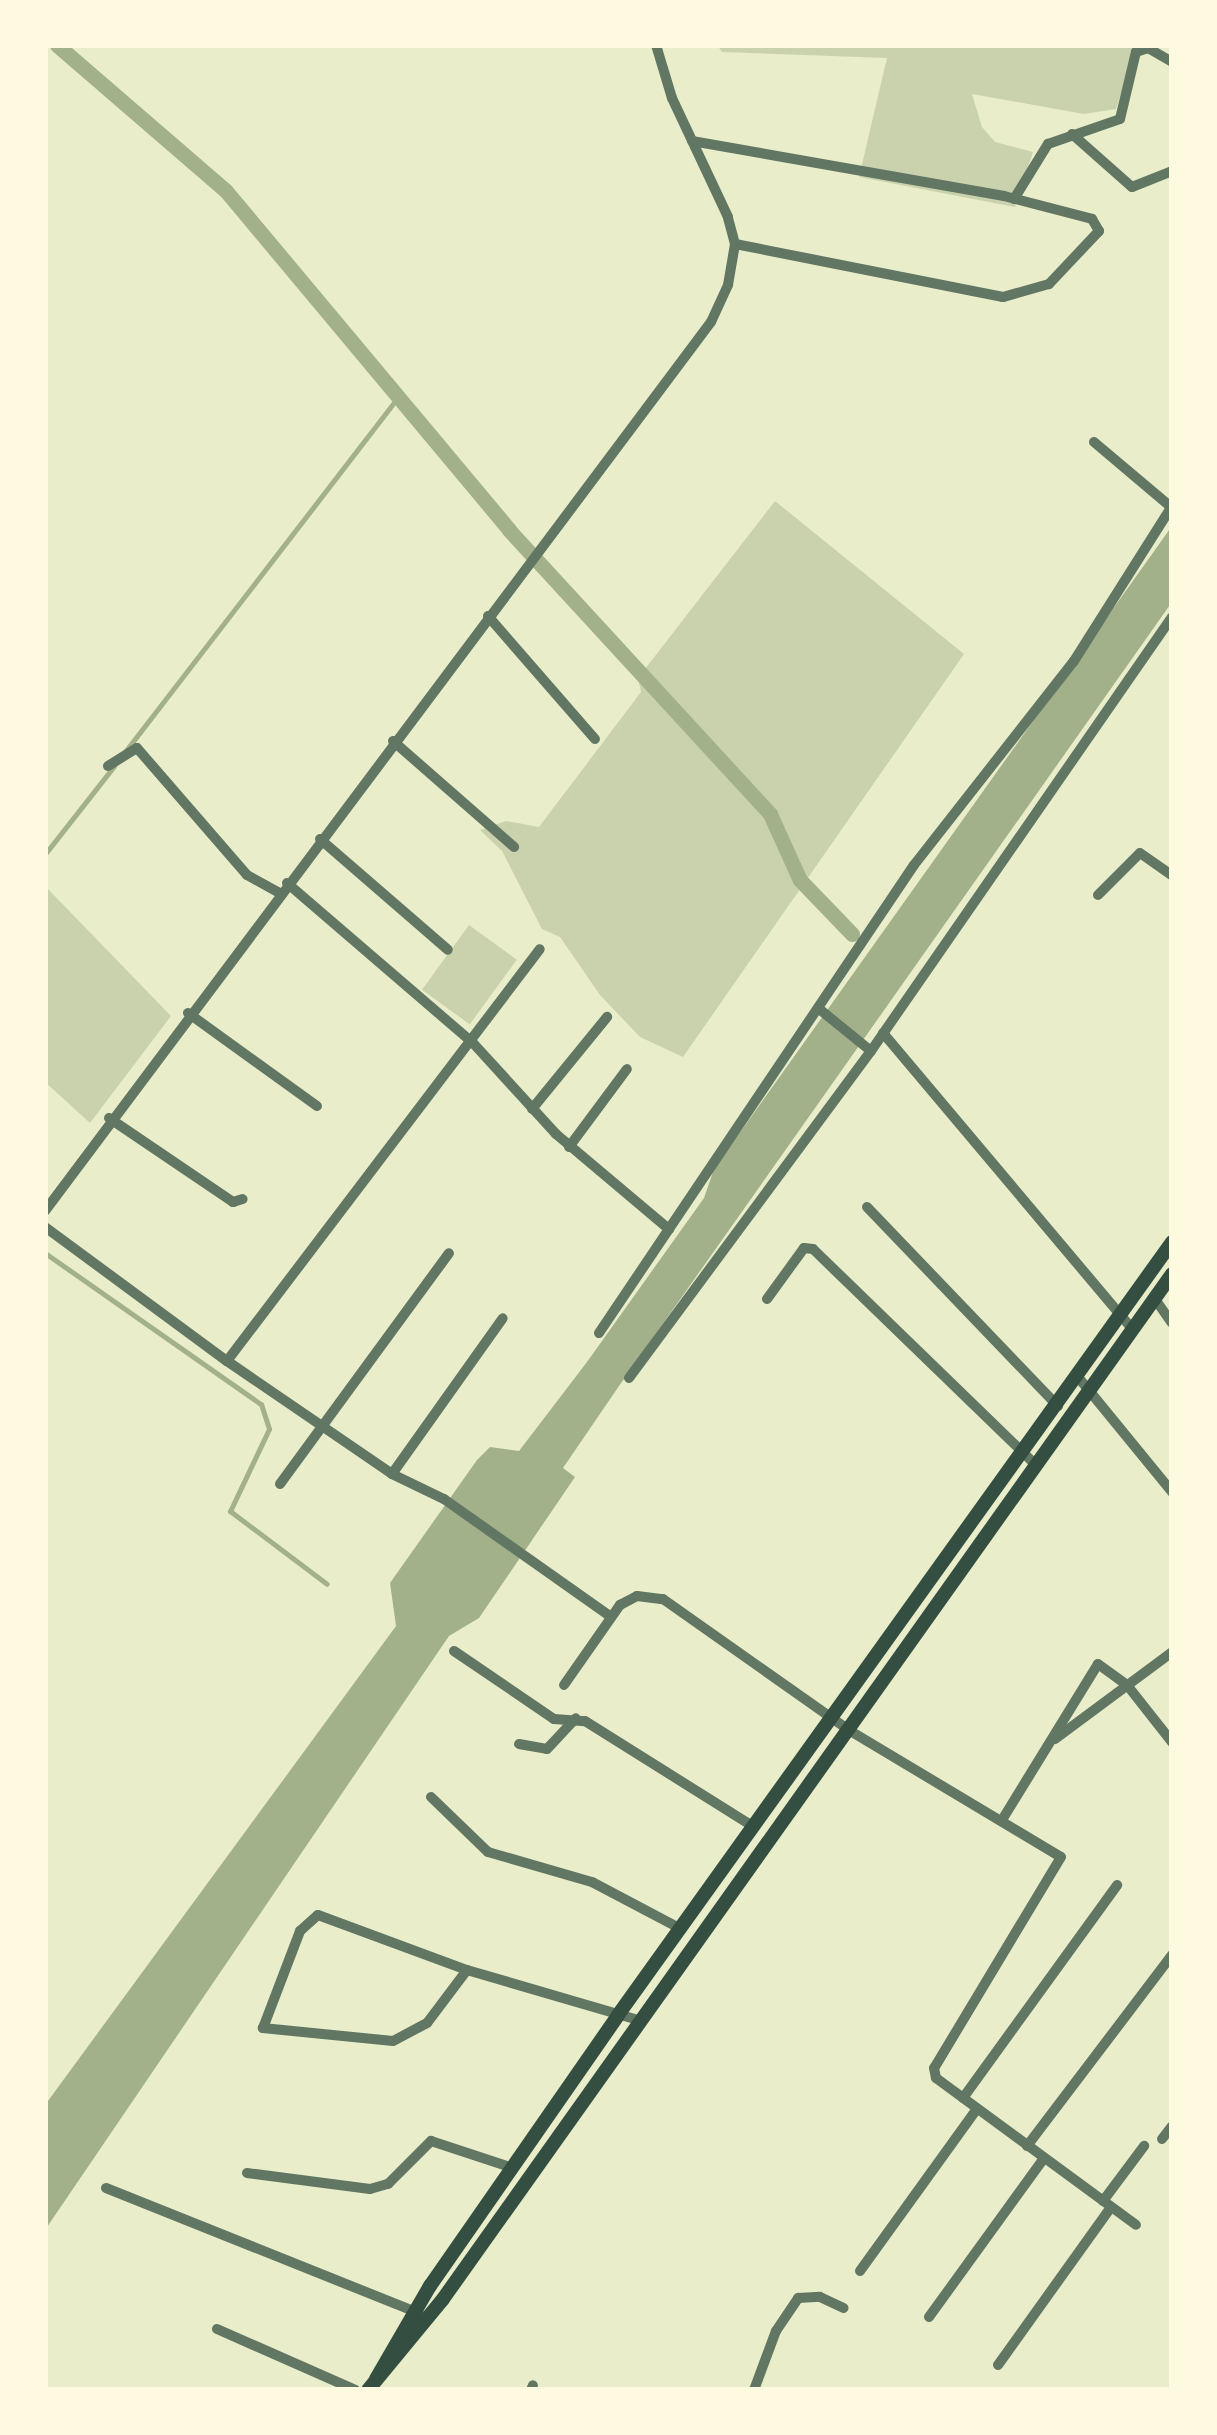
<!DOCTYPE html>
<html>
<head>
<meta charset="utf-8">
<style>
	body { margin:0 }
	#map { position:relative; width:1217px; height:2435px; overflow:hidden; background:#e9edc9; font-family:Inter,sans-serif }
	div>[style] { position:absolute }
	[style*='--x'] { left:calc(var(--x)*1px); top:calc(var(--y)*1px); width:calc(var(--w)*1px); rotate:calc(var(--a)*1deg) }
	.green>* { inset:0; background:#cad2ad; transform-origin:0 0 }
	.water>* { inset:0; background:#a3b18a }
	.stream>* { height:5px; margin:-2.5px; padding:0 2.5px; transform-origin:2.5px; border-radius:2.5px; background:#a3b18a }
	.canal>* { height:15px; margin:-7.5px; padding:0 7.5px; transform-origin:7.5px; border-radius:7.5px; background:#a3b18a }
	.minor>* { height:10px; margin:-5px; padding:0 5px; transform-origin:5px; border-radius:5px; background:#617663 }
	.secondary>* { height:14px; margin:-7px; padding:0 7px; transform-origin:7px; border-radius:7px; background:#344e41 }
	span { translate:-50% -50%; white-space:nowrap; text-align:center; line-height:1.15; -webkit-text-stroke:8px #fefae0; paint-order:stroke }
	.frame { position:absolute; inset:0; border:48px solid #fefae0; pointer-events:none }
</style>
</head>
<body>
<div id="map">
	<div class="green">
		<div style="clip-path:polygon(717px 45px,1136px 45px,1116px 109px,1084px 114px,972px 94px,982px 127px,995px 142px,1033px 152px,1015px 207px,859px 177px,887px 58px,722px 52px)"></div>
		<div style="clip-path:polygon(775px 501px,964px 654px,683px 1057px,640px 1037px,600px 995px,560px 937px,542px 929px,502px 851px,480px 830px,506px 821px,539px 827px,641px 692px,638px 678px)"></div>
		<div style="clip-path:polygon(45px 886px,171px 1016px,90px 1123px,45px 1082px)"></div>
		<div style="left:469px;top:925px;width:59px;height:80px;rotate:36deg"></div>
	</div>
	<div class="water">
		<div style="clip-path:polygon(1172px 526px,1172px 602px,619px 1386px,563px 1468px,575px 1477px,479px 1618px,449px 1636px,45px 2230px,45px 2105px,396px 1626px,390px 1583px,477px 1460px,490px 1447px,519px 1451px,587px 1362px,704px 1198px,714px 1169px)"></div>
	</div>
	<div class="stream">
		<div style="--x:124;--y:753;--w:454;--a:-52.4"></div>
		<div style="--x:45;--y:854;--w:112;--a:-51.9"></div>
		<div style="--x:45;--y:1253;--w:264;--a:35"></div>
		<div style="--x:261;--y:1404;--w:26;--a:72"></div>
		<div style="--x:269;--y:1429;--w:91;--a:115.4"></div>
		<div style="--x:230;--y:1511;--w:121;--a:37"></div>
	</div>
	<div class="canal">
		<div style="--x:57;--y:45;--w:223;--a:40.8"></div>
		<div style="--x:226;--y:191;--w:442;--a:50.1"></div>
		<div style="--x:509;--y:530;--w:386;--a:47.4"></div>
		<div style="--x:770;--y:814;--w:72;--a:65.6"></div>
		<div style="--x:800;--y:880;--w:75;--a:46.1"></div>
	</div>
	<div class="minor">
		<div style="--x:1072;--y:134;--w:80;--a:41.5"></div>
		<div style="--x:1132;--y:187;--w:43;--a:-21.8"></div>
		<div style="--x:692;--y:141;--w:317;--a:10"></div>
		<div style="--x:1004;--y:196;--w:91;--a:14.6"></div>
		<div style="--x:1092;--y:219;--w:14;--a:60"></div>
		<div style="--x:1099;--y:231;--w:73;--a:133.3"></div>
		<div style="--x:1049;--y:284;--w:48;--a:164.2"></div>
		<div style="--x:1003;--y:297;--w:273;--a:-168.8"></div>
		<div style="--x:1014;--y:199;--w:65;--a:-58.3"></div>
		<div style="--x:1048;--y:144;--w:76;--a:-19.1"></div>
		<div style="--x:1120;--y:119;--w:69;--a:-76.6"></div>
		<div style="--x:1136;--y:52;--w:13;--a:-18"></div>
		<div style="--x:1148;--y:48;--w:28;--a:30"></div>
		<div style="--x:1094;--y:442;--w:101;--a:40.2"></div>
		<div style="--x:488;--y:616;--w:163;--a:49"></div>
		<div style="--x:393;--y:741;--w:161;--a:41.2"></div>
		<div style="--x:108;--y:766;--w:34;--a:-32"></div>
		<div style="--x:137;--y:748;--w:168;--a:49.1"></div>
		<div style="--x:247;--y:875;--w:37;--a:29"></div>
		<div style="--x:320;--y:839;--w:169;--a:40.9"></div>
		<div style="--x:287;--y:883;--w:245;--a:40.7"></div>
		<div style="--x:473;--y:1043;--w:123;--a:47.6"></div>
		<div style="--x:556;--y:1134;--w:148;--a:40.1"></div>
		<div style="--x:1098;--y:895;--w:59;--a:-45"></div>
		<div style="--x:1140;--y:853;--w:39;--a:35"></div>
		<div style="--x:818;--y:1008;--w:68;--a:39.1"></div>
		<div style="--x:188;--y:1013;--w:159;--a:35.8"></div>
		<div style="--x:883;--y:1033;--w:388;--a:49.9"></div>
		<div style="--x:532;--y:1109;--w:119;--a:-50.8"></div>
		<div style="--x:109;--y:1118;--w:150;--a:34.1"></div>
		<div style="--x:233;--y:1202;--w:10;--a:-17"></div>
		<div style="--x:569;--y:1147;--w:97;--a:-53.4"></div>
		<div style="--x:867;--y:1207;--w:276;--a:46.2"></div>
		<div style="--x:45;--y:1211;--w:1111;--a:-53.16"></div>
		<div style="--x:711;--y:322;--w:41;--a:-65.3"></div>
		<div style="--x:728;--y:285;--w:42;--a:-80.3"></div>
		<div style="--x:735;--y:244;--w:28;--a:-105"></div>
		<div style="--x:728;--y:217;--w:132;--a:-115.2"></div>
		<div style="--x:672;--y:98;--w:55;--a:-106.8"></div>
		<div style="--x:45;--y:1227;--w:226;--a:36.4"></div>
		<div style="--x:227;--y:1361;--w:200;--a:34.4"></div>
		<div style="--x:392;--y:1474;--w:58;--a:25.7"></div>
		<div style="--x:444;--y:1499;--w:204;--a:35.2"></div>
		<div style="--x:767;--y:1299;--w:63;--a:-54"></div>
		<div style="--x:804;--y:1248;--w:9;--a:6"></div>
		<div style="--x:813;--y:1249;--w:312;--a:44.1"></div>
		<div style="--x:1155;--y:1299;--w:29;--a:55"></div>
		<div style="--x:599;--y:1333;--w:564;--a:-56.06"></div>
		<div style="--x:914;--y:865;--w:259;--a:-51.9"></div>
		<div style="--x:1074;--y:661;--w:183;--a:-57.7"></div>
		<div style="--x:227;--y:1361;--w:517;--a:-52.78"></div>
		<div style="--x:1078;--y:1377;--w:149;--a:50.7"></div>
		<div style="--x:629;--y:1378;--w:407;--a:-53.5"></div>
		<div style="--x:871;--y:1051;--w:528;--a:-55.26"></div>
		<div style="--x:392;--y:1474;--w:191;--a:-54.6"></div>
		<div style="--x:280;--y:1484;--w:286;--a:-53.8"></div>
		<div style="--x:454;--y:1651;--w:121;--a:34.2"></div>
		<div style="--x:554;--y:1719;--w:31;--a:4"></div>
		<div style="--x:585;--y:1721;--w:199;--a:32.1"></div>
		<div style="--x:564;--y:1685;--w:98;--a:-55"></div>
		<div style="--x:620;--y:1605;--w:19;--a:-28"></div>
		<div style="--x:637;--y:1596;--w:26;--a:7"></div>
		<div style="--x:663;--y:1599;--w:225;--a:35.2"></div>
		<div style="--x:847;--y:1729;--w:249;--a:30.9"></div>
		<div style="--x:1061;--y:1857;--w:246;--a:121"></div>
		<div style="--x:934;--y:2068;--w:10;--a:79"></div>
		<div style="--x:936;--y:2078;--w:248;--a:36.3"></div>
		<div style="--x:1055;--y:1739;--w:146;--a:-36.6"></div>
		<div style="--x:519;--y:1744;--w:28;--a:10"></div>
		<div style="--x:547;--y:1749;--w:42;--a:-46.9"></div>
		<div style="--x:431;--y:1797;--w:79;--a:44"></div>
		<div style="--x:488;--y:1852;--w:108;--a:16.1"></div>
		<div style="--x:592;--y:1882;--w:101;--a:27.8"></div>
		<div style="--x:1002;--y:1820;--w:183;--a:-58.4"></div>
		<div style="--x:1098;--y:1664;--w:36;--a:36"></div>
		<div style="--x:1127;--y:1685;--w:73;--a:51.7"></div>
		<div style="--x:467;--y:1970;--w:66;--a:127"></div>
		<div style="--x:427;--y:2023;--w:38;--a:152"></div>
		<div style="--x:393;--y:2041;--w:131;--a:-174.3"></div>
		<div style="--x:263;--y:2028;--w:104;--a:-69.1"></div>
		<div style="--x:300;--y:1931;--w:24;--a:-42"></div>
		<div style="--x:318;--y:1915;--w:159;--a:20.3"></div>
		<div style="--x:467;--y:1970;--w:181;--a:16.3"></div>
		<div style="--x:963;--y:2098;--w:263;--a:-54.1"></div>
		<div style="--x:1162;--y:2139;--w:16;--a:-52"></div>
		<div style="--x:1027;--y:2146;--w:240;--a:-52.8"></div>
		<div style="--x:247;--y:2173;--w:124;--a:7.4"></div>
		<div style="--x:370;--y:2189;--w:19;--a:-16"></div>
		<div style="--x:388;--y:2184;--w:61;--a:-45"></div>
		<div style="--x:431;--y:2141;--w:86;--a:18.2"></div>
		<div style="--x:106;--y:2188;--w:337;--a:21.8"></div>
		<div style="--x:1103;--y:2201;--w:69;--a:-53.3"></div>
		<div style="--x:860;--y:2271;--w:200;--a:-54.2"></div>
		<div style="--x:929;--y:2317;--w:196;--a:-54.1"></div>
		<div style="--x:217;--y:2329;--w:151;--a:23.8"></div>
		<div style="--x:998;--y:2365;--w:194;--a:-54.4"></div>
		<div style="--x:531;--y:2390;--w:5;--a:-68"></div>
		<div style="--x:754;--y:2390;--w:63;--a:-69.6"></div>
		<div style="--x:776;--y:2331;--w:40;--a:-56"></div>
		<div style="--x:798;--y:2298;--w:22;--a:-3"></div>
		<div style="--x:820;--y:2297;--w:26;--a:25"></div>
	</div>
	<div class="secondary">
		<div style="--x:376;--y:2379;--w:108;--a:-59.9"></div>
		<div style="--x:430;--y:2286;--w:330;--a:-55.2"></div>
		<div style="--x:618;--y:2015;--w:951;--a:-54.37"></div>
		<div style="--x:368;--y:2390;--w:118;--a:-50.5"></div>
		<div style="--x:443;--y:2299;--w:1258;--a:-54.58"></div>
	</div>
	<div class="frame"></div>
</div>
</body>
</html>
